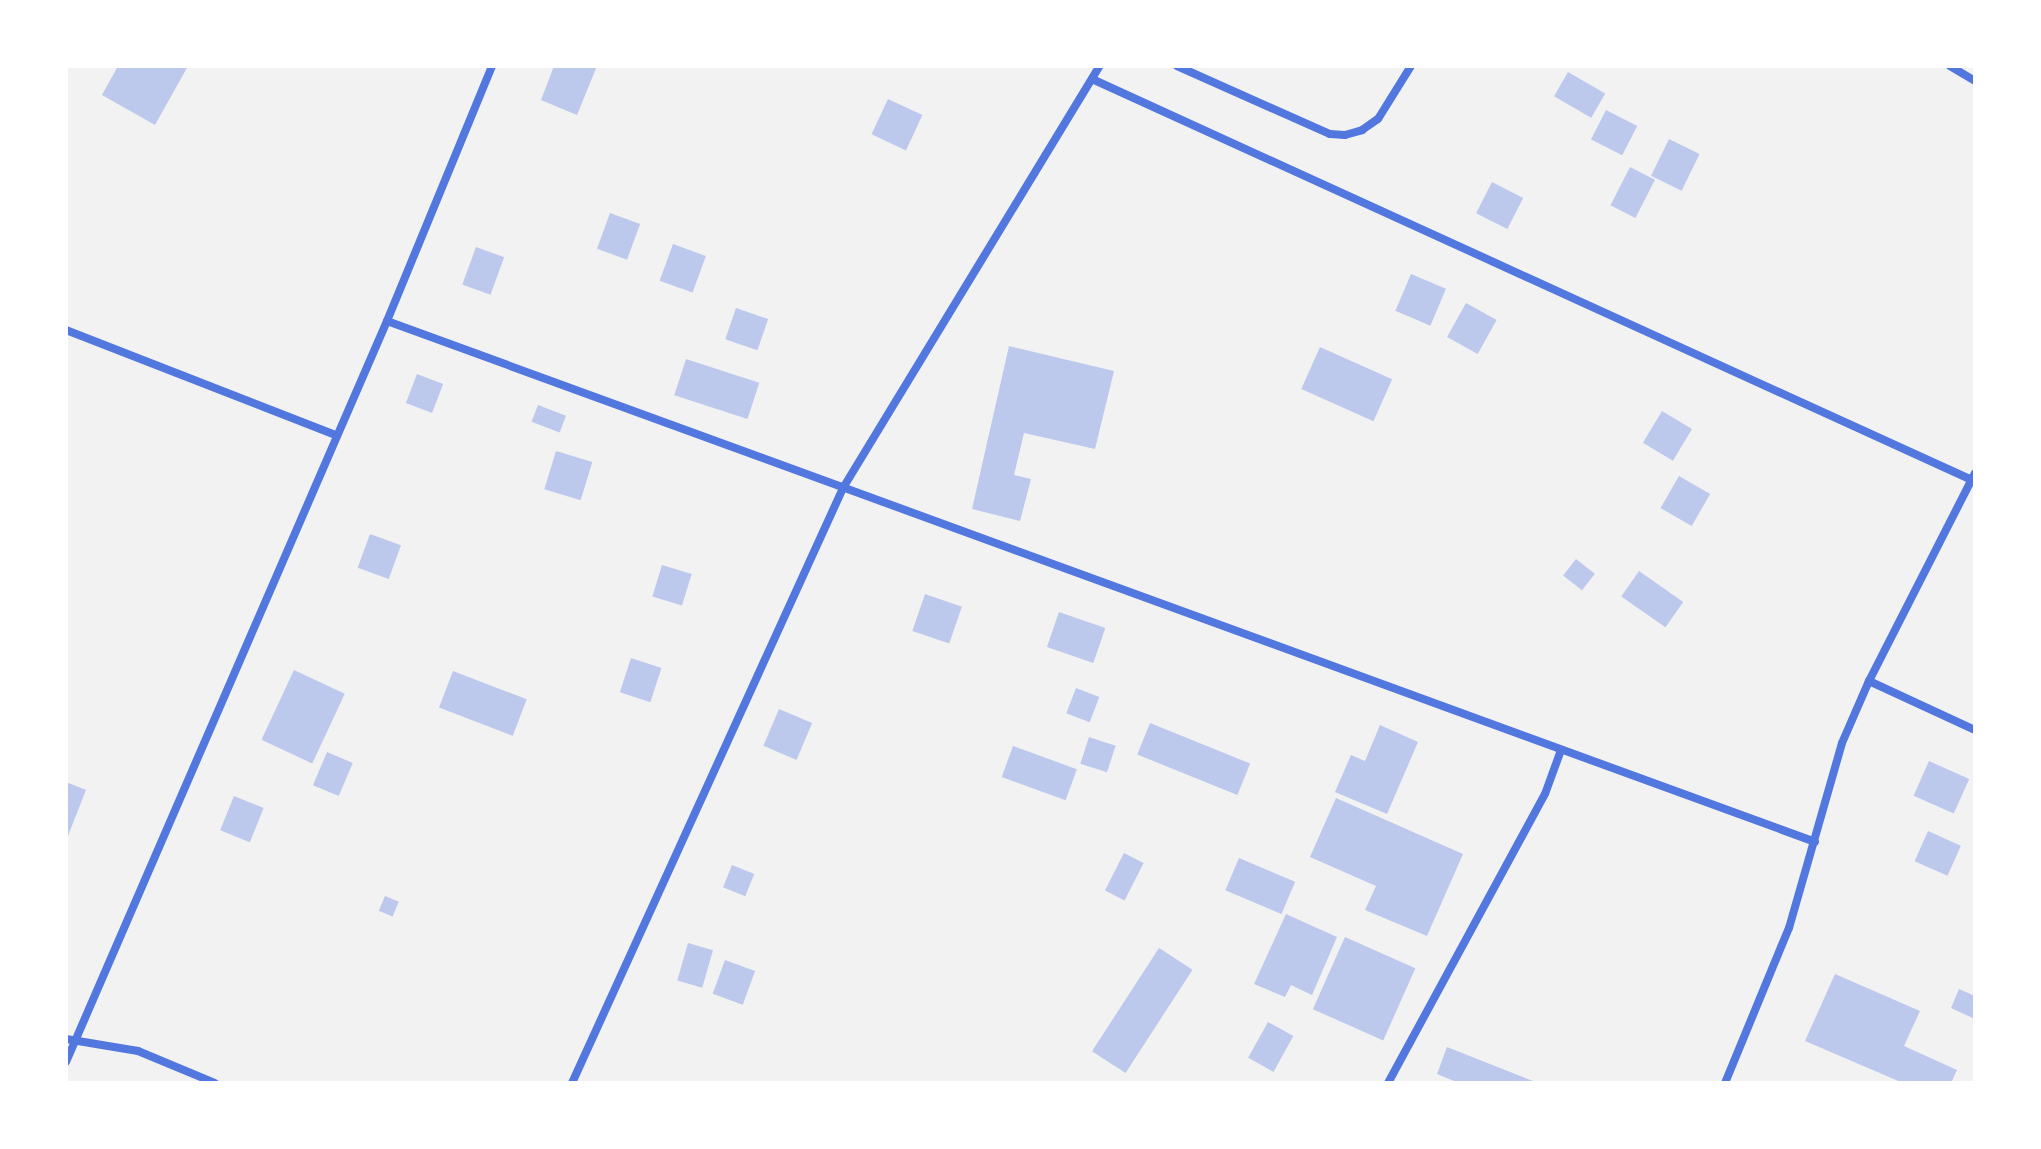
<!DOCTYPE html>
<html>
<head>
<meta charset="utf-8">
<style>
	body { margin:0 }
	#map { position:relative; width:2041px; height:1149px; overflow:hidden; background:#f2f2f2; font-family:Lato,sans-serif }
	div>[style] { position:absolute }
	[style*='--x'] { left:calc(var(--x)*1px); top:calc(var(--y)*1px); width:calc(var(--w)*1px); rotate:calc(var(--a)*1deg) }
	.building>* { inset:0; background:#bdc9ec; transform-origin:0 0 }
	.minor>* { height:8px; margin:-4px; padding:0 4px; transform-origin:4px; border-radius:4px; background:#5277de }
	span { translate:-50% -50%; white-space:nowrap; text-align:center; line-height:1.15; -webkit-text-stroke:8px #fff; paint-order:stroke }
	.frame { position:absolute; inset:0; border:68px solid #fff; pointer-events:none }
</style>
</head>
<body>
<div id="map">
	<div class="building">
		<div style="clip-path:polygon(118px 66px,188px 66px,155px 125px,102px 95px)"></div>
		<div style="clip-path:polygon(554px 66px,597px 66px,577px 115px,541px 100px)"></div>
		<div style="left:1568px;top:72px;width:43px;height:28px;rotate:30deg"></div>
		<div style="left:888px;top:99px;width:38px;height:39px;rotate:25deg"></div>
		<div style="left:1606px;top:110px;width:35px;height:33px;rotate:27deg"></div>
		<div style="left:1669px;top:139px;width:34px;height:41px;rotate:26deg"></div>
		<div style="left:1630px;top:167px;width:28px;height:43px;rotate:27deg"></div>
		<div style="left:1492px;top:182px;width:35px;height:35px;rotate:27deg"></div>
		<div style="left:610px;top:213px;width:32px;height:38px;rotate:20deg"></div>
		<div style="left:673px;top:244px;width:35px;height:39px;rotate:20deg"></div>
		<div style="left:476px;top:247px;width:30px;height:40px;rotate:20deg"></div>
		<div style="left:1411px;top:274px;width:38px;height:40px;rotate:23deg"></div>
		<div style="left:1466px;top:303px;width:35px;height:39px;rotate:29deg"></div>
		<div style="left:736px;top:308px;width:34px;height:33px;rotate:19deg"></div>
		<div style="clip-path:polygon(1009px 346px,1114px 371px,1095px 449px,1024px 433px,1014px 475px,1031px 479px,1020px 521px,972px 509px)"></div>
		<div style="left:1320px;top:347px;width:79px;height:46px;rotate:24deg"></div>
		<div style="left:686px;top:359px;width:77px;height:38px;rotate:18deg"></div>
		<div style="left:417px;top:374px;width:28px;height:31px;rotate:21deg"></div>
		<div style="left:538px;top:405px;width:30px;height:18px;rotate:21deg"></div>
		<div style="left:1662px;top:411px;width:35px;height:37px;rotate:31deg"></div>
		<div style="left:556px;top:451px;width:38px;height:40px;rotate:17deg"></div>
		<div style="left:1679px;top:476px;width:36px;height:37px;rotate:30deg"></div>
		<div style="left:370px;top:534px;width:33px;height:36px;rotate:20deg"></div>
		<div style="left:1576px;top:559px;width:24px;height:21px;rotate:38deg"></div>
		<div style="left:662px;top:565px;width:31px;height:33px;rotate:17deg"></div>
		<div style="left:1639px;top:571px;width:54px;height:31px;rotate:35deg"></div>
		<div style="left:925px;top:594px;width:39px;height:39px;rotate:19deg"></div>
		<div style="left:1059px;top:612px;width:49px;height:37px;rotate:19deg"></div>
		<div style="left:631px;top:658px;width:32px;height:36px;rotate:18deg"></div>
		<div style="left:294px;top:670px;width:56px;height:77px;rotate:25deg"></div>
		<div style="left:453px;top:671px;width:79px;height:39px;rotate:21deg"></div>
		<div style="left:1076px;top:688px;width:25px;height:27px;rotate:21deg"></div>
		<div style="left:779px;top:709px;width:36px;height:40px;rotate:23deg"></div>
		<div style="left:1150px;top:723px;width:108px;height:34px;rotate:22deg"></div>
		<div style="clip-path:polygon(1380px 725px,1418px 742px,1387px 814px,1335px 792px,1351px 755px,1365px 761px)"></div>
		<div style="left:1089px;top:737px;width:28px;height:28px;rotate:18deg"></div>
		<div style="left:1013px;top:746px;width:68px;height:33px;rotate:20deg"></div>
		<div style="left:327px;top:752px;width:28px;height:36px;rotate:23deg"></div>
		<div style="left:1929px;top:761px;width:44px;height:38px;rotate:24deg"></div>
		<div style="clip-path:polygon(66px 782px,86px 790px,66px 841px)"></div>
		<div style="left:234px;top:796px;width:32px;height:37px;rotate:22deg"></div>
		<div style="clip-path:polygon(1336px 798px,1463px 854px,1427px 936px,1365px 910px,1376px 886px,1310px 857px)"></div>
		<div style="left:1928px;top:831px;width:36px;height:33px;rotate:24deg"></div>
		<div style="left:1124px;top:853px;width:22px;height:42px;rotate:27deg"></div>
		<div style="left:1239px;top:858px;width:61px;height:35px;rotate:23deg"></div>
		<div style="left:732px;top:865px;width:24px;height:24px;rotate:22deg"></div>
		<div style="left:385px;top:896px;width:15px;height:16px;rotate:23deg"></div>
		<div style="clip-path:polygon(1286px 914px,1337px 937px,1312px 995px,1291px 985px,1285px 997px,1254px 984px)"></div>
		<div style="left:1345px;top:937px;width:77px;height:79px;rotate:24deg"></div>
		<div style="left:688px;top:943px;width:26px;height:39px;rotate:16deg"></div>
		<div style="left:1159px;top:948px;width:40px;height:123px;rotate:33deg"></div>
		<div style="left:725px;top:960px;width:32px;height:36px;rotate:20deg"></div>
		<div style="clip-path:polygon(1835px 974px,1920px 1011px,1904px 1046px,1957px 1070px,1951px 1083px,1903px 1083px,1805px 1041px)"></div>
		<div style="clip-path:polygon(1959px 989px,1975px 996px,1975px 1019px,1951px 1008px)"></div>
		<div style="left:1268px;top:1022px;width:29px;height:41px;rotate:29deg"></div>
		<div style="clip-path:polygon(1447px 1047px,1538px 1083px,1459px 1083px,1437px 1074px)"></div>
	</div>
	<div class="minor">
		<div style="--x:1177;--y:66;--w:167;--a:24"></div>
		<div style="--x:1330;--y:134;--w:15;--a:4"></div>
		<div style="--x:1345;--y:135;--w:18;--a:-16"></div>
		<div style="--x:1362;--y:130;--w:19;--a:-35"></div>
		<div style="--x:1378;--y:119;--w:62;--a:-58.1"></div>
		<div style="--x:1950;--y:66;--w:29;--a:31"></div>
		<div style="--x:1092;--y:79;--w:967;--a:24.5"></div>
		<div style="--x:387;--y:321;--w:1520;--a:20.04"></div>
		<div style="--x:66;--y:330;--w:290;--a:21.3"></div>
		<div style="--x:1869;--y:681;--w:117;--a:24.8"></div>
		<div style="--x:66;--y:1039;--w:73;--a:9.5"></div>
		<div style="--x:138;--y:1051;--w:83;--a:22.6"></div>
		<div style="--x:66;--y:1062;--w:808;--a:-66.58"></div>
		<div style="--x:387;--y:321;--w:276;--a:-67.6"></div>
		<div style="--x:572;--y:1083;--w:654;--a:-65.51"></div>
		<div style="--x:843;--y:488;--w:494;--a:-58.7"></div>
		<div style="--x:1388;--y:1083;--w:329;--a:-61.5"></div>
		<div style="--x:1545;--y:794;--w:47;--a:-70"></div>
		<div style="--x:1725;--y:1083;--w:168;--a:-67.6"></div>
		<div style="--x:1789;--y:928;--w:192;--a:-74"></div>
		<div style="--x:1842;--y:743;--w:68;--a:-66.5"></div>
		<div style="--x:1869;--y:681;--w:233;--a:-63"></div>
	</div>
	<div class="frame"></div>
</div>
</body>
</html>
